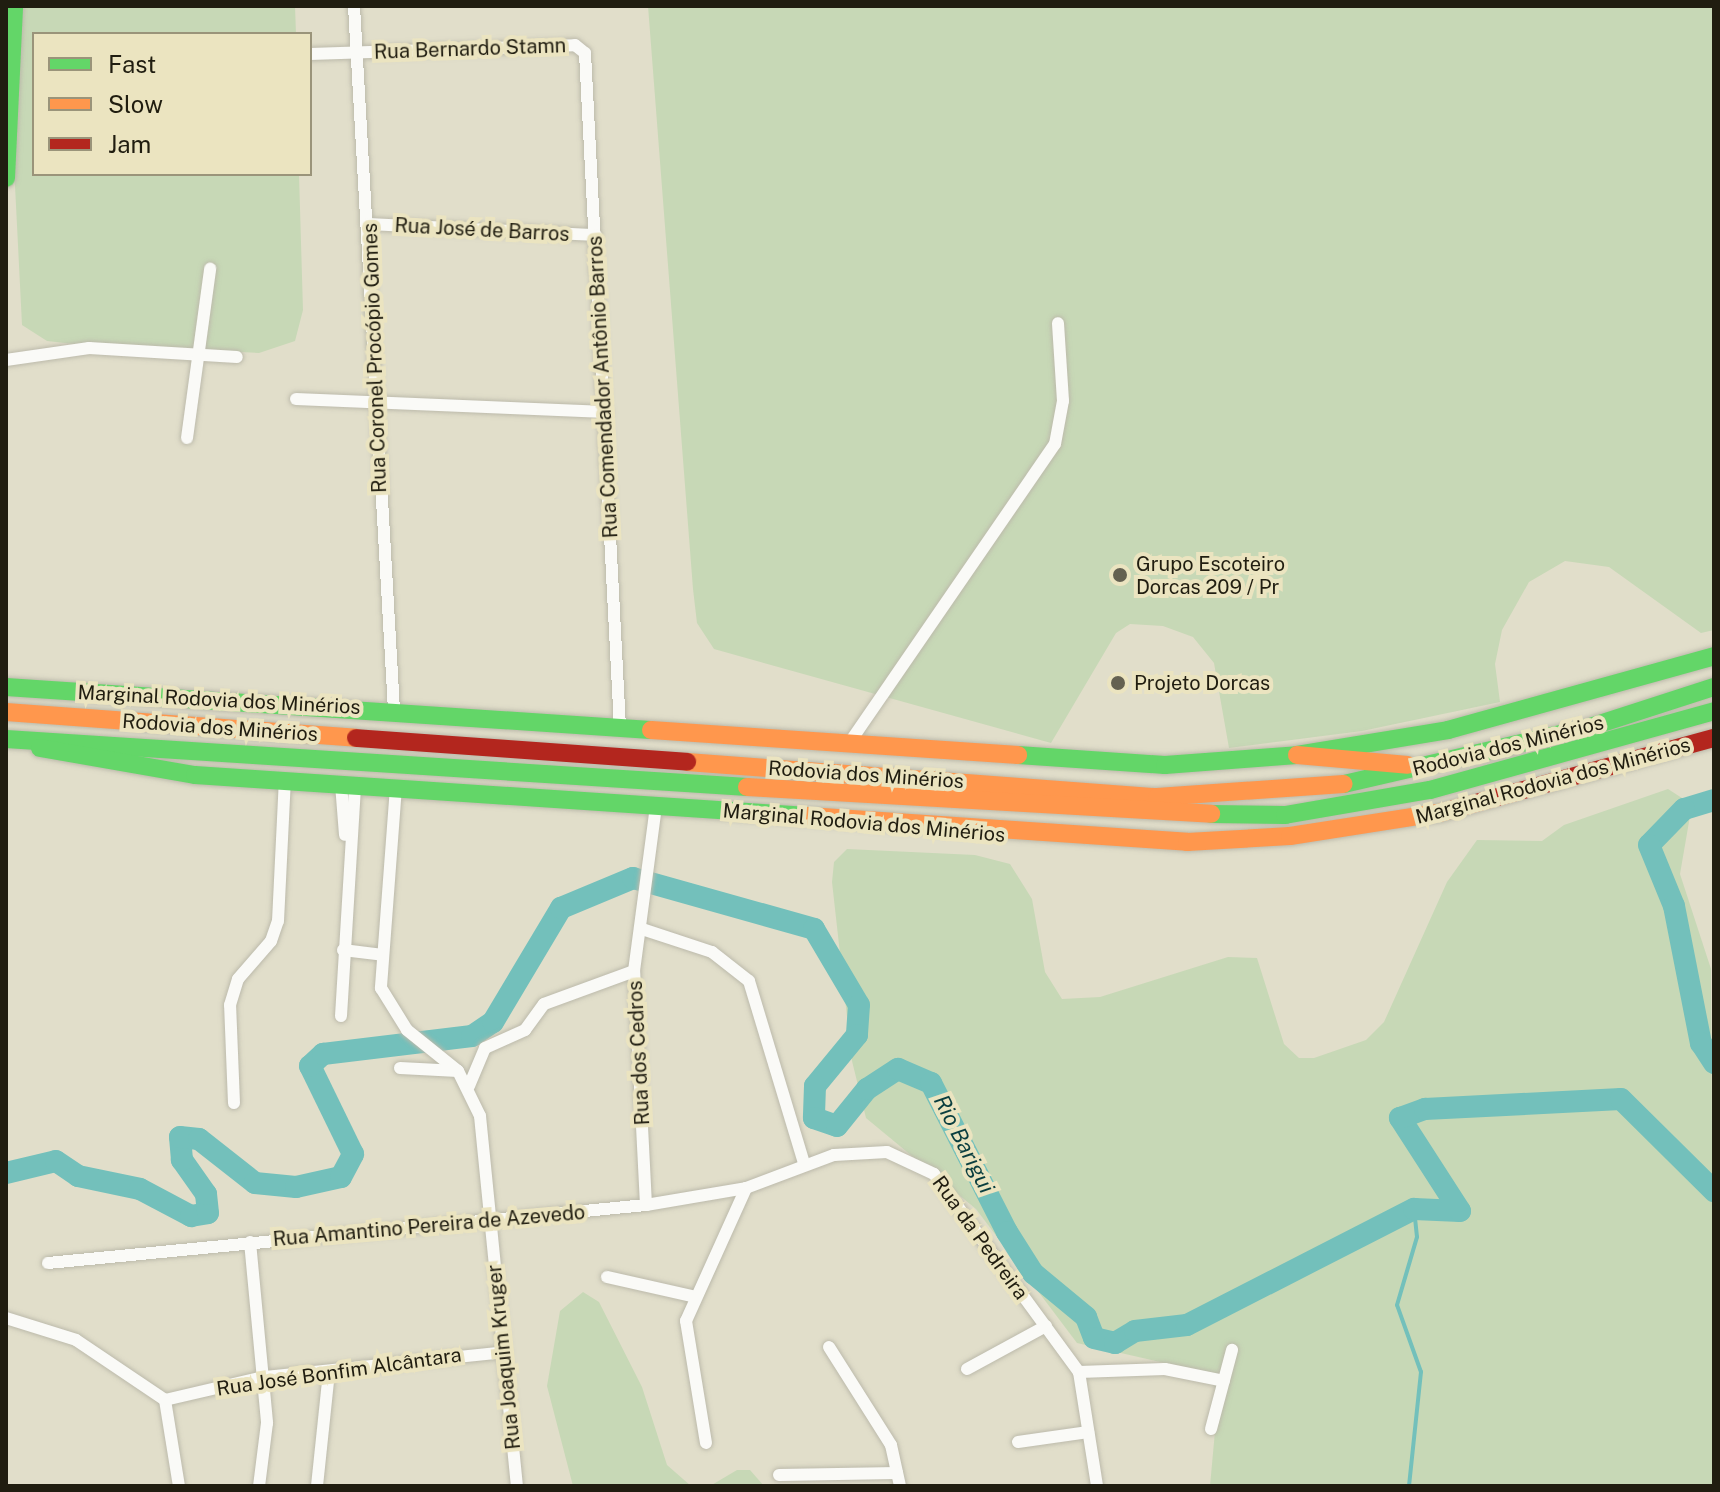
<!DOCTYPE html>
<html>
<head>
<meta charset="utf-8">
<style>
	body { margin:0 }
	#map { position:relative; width:1720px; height:1492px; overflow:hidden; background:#e1deca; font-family:"Public Sans",sans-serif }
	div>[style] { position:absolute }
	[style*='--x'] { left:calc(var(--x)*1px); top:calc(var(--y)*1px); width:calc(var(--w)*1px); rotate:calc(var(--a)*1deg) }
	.green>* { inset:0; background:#c7d8b6 }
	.stream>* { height:4px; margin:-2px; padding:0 2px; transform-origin:2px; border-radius:2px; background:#73c0bb }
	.river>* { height:22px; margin:-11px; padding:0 11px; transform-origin:11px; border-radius:11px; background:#73c0bb }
	.roads { filter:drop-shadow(0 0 2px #bcbaab) drop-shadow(0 0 2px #bcbaab) }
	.street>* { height:12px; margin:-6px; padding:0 6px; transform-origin:6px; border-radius:6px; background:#fafaf7 }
	.fast>* { height:18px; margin:-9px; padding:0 9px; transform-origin:9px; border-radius:9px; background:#63d668 }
	.slow>* { height:18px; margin:-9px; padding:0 9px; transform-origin:9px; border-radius:9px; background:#ff974d }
	.jam>* { height:18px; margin:-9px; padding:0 9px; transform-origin:9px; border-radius:9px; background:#b3261e }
	.dots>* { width:22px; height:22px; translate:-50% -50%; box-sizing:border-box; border:4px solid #ebe4c0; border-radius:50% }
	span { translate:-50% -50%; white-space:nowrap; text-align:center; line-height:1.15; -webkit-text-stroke:8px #ebe4c0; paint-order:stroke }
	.street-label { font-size:20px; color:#201d10 }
	.poi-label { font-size:20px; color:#201d10 }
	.left { translate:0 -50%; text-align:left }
	.water-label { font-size:22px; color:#0a3e3f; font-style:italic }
	.frame { position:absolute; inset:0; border:8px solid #201d10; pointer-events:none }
	.legend { position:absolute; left:32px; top:32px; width:280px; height:144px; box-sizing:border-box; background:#ebe4c0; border:2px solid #9a947a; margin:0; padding:10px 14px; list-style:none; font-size:24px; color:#201d10 }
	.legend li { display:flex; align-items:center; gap:16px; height:40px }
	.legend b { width:40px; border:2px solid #9a947a }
</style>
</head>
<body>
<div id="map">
	<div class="green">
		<div style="clip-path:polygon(6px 6px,295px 6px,296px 34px,34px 34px,34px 174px,299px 174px,303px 310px,295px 341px,259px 353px,74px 344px,47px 341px,22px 325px)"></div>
		<div style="clip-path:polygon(648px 6px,1714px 6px,1714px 630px,1701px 633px,1609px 567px,1565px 561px,1529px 582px,1502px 630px,1495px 664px,1500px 702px,1362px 731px,1229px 748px,1214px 663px,1193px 637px,1163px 626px,1130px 624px,1116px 633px,1051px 743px,714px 649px,697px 623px,693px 589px)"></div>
		<div style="clip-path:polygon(1668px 789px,1685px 800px,1690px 816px,1680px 874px,1711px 969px,1714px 1486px,1210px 1486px,1218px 1398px,1213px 1382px,1191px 1369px,1077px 1343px,976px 1209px,866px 1118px,852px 1061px,832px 882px,834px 862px,847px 849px,975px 855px,1010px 864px,1032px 899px,1045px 972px,1062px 999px,1100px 997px,1228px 957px,1257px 958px,1284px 1044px,1299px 1058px,1314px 1058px,1366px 1040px,1384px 1022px,1447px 882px,1477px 840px,1542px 841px,1564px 825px)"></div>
		<div style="clip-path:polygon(583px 1292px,599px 1302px,642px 1387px,667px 1465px,691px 1486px,573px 1486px,547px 1386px,560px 1311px)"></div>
		<div style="clip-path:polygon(737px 1470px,750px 1470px,764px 1486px,710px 1486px)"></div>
	</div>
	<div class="stream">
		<div style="--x:1409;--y:1486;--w:115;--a:-84"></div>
		<div style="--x:1421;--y:1372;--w:71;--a:-109.7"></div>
		<div style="--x:1397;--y:1305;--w:71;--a:-73.6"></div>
		<div style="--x:1417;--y:1237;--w:28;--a:-96"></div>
	</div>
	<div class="river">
		<div style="--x:1714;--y:800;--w:31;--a:163"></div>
		<div style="--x:1684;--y:809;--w:50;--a:134.2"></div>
		<div style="--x:1649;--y:845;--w:66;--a:67.7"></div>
		<div style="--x:1674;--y:906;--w:140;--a:78.9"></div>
		<div style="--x:1701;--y:1043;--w:24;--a:57"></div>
		<div style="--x:6;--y:1173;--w:51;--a:-13.5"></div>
		<div style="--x:56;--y:1161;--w:27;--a:34"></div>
		<div style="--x:78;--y:1176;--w:63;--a:11.8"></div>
		<div style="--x:140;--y:1189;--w:58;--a:27.9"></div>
		<div style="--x:191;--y:1216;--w:17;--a:-10"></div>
		<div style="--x:208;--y:1213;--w:19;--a:-96"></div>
		<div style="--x:206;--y:1194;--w:42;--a:-125.2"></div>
		<div style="--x:182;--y:1160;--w:23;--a:-95"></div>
		<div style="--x:180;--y:1137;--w:19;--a:6"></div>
		<div style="--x:199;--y:1139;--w:71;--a:38.2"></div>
		<div style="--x:255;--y:1183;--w:41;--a:5.6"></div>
		<div style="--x:296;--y:1187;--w:46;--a:-12.5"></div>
		<div style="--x:341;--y:1177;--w:26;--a:-62"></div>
		<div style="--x:353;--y:1154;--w:98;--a:-116"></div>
		<div style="--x:310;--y:1066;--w:18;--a:-43"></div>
		<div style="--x:323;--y:1054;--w:150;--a:-6.9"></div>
		<div style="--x:472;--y:1036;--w:25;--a:-34"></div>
		<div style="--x:493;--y:1022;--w:133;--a:-59.2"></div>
		<div style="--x:561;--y:908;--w:78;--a:-22.6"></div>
		<div style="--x:633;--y:878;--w:188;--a:15.7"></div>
		<div style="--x:814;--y:929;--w:88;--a:59.4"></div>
		<div style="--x:859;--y:1005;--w:30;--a:94"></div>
		<div style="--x:857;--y:1035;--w:66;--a:129.5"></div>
		<div style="--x:815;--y:1086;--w:32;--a:92"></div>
		<div style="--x:814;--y:1118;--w:24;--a:19"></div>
		<div style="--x:837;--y:1126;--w:48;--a:-51"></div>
		<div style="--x:867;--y:1089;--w:37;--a:-33"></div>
		<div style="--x:898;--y:1069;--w:36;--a:23"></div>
		<div style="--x:931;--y:1083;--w:167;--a:63"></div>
		<div style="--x:1007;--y:1232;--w:49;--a:57.6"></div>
		<div style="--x:1033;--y:1273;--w:69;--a:39.7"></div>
		<div style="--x:1086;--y:1317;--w:22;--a:69"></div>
		<div style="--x:1094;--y:1338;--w:22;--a:13"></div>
		<div style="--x:1115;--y:1343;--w:23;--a:-31"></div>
		<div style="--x:1135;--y:1331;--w:52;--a:-6.6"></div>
		<div style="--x:1187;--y:1325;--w:255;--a:-27.1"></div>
		<div style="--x:1414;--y:1209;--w:46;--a:2.5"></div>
		<div style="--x:1460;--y:1211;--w:111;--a:-122.8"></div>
		<div style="--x:1400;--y:1118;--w:27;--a:-20"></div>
		<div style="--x:1425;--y:1109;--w:196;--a:-2.9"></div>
		<div style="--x:1621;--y:1099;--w:131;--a:44.7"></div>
	</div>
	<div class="roads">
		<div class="street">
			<div style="--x:354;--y:6;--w:705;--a:86.75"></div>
			<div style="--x:310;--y:54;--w:265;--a:-1.9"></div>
			<div style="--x:575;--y:45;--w:13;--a:39"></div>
			<div style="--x:585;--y:53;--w:675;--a:87.03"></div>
			<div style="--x:369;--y:224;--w:227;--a:2.8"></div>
			<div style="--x:6;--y:360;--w:84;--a:-8.2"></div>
			<div style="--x:89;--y:348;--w:148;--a:3.5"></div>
			<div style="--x:296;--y:399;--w:310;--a:2.4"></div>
			<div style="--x:187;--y:438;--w:171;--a:-82.2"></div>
			<div style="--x:848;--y:745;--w:365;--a:-55.5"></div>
			<div style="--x:1055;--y:444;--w:44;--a:-79.5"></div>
			<div style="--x:1063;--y:401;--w:78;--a:-93.7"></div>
			<div style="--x:341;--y:784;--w:51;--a:85.5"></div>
			<div style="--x:396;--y:787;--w:202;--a:94.3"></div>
			<div style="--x:381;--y:988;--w:49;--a:58.2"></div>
			<div style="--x:407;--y:1030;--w:65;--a:38.8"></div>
			<div style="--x:458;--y:1071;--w:50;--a:63.9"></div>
			<div style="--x:480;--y:1116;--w:372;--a:84.3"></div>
			<div style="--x:642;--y:929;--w:74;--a:18.2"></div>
			<div style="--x:712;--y:952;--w:47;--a:38.1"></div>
			<div style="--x:749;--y:981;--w:190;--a:73.2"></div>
			<div style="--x:343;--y:950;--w:38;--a:7"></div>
			<div style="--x:341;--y:1016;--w:231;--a:-86.5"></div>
			<div style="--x:400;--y:1068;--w:58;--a:3"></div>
			<div style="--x:469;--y:1086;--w:41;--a:-67.2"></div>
			<div style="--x:485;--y:1048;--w:44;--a:-24.2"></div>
			<div style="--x:525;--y:1030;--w:32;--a:-54"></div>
			<div style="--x:544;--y:1004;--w:96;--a:-20.1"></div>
			<div style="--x:234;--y:1103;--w:98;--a:-92.3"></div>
			<div style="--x:230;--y:1005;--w:27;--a:-73"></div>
			<div style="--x:238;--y:979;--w:50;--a:-49"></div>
			<div style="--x:271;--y:941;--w:21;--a:-71"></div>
			<div style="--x:278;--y:921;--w:141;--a:-87.2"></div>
			<div style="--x:646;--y:1205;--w:234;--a:-92.9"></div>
			<div style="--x:634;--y:971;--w:166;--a:-82.4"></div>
			<div style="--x:250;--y:1242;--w:182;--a:84.6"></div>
			<div style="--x:267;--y:1423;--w:64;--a:97.2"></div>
			<div style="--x:48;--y:1263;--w:601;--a:-5.54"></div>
			<div style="--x:646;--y:1205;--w:101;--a:-9.6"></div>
			<div style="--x:746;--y:1188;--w:94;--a:-20.6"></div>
			<div style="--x:834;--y:1155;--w:53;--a:-3.2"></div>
			<div style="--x:887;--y:1152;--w:52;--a:25.1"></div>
			<div style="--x:934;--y:1174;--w:245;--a:53.8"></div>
			<div style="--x:1079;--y:1372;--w:115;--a:81"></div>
			<div style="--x:607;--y:1277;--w:87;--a:12.6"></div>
			<div style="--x:6;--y:1318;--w:73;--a:17.4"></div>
			<div style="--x:76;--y:1340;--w:107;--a:34"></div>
			<div style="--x:165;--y:1400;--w:102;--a:-13.1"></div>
			<div style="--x:264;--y:1377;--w:241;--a:-5.9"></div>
			<div style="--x:829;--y:1347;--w:116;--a:57.7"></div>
			<div style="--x:891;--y:1445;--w:42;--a:77.6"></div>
			<div style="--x:967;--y:1369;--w:90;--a:-28.6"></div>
			<div style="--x:1079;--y:1372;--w:86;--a:-2"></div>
			<div style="--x:1165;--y:1369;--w:60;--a:11.5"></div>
			<div style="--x:165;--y:1400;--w:87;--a:80.8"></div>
			<div style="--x:1211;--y:1429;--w:82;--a:-75.1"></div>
			<div style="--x:1018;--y:1442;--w:71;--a:-8.1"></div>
			<div style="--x:706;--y:1443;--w:124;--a:-99.3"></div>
			<div style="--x:686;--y:1321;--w:146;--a:-65.7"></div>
			<div style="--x:779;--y:1475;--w:118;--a:-1"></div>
			<div style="--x:317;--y:1486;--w:115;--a:-84"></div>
		</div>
		<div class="fast">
			<div style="--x:6;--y:178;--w:172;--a:-87.3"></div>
			<div style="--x:6;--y:687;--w:646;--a:3.81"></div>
			<div style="--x:6;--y:739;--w:743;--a:3.71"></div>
			<div style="--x:40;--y:748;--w:157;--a:9.9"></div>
			<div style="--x:195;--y:775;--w:614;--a:3.83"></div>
			<div style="--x:1018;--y:755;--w:147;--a:3.9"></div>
			<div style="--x:1165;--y:765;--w:132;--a:-4.3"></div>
			<div style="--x:1297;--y:755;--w:153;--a:-9.4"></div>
			<div style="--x:1448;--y:730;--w:276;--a:-15.5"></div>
			<div style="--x:1344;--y:784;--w:253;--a:-13"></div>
			<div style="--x:1590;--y:727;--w:130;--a:-17.9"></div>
			<div style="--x:1211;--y:814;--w:74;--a:0.8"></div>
			<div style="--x:1285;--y:815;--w:147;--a:-9.8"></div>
			<div style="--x:1430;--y:790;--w:295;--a:-15.5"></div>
		</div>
		<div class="slow">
			<div style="--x:6;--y:712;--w:351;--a:4.2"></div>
			<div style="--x:651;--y:730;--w:368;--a:3.9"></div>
			<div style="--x:1297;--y:755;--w:111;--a:5.1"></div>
			<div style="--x:687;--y:762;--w:471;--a:4.3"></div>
			<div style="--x:1157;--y:797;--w:187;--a:-4"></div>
			<div style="--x:747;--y:787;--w:465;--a:3.3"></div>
			<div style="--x:808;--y:816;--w:380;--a:3.9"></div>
			<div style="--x:1187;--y:842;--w:103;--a:-3.3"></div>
			<div style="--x:1290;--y:836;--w:155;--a:-8.9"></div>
		</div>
		<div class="jam">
			<div style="--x:356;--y:738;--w:332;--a:4.1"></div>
			<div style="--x:1443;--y:812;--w:281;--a:-15.3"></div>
		</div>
	</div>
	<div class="dots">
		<div style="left:1120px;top:575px;background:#646151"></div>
		<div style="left:1118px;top:683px;background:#646151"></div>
	</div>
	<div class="street-label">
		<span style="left:470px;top:49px;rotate:-2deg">Rua Bernardo Stamn</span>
		<span style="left:482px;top:230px;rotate:3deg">Rua José de Barros</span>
		<span style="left:375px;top:358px;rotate:-92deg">Rua Coronel Procópio Gomes</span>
		<span style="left:603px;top:387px;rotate:-93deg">Rua Comendador Antônio Barros</span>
		<span style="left:219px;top:700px;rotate:3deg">Marginal Rodovia dos Minérios</span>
		<span style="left:220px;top:728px;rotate:4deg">Rodovia dos Minérios</span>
		<span style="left:1508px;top:746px;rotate:-14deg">Rodovia dos Minérios</span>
		<span style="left:866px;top:775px;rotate:4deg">Rodovia dos Minérios</span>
		<span style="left:1553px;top:781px;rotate:-15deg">Marginal Rodovia dos Minérios</span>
		<span style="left:864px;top:823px;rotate:5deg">Marginal Rodovia dos Minérios</span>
		<span style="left:639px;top:1053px;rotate:-93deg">Rua dos Cedros</span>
		<span style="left:429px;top:1226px;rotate:-5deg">Rua Amantino Pereira de Azevedo</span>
		<span style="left:980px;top:1238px;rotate:54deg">Rua da Pedreira</span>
		<span style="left:504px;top:1357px;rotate:-96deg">Rua Joaquim Kruger</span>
		<span style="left:339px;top:1372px;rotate:-8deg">Rua José Bonfim Alcântara</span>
	</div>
	<div class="poi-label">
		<span class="left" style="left:1136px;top:576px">Grupo Escoteiro<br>Dorcas 209 / Pr</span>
		<span class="left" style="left:1134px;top:683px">Projeto Dorcas</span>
	</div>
	<div class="water-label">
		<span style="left:964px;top:1144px;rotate:63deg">Rio Barigui</span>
	</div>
	<div class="frame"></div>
	<ul class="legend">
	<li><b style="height:10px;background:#63d668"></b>Fast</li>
	<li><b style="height:10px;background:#ff974d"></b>Slow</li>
	<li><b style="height:10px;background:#b3261e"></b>Jam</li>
	</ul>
</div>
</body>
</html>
